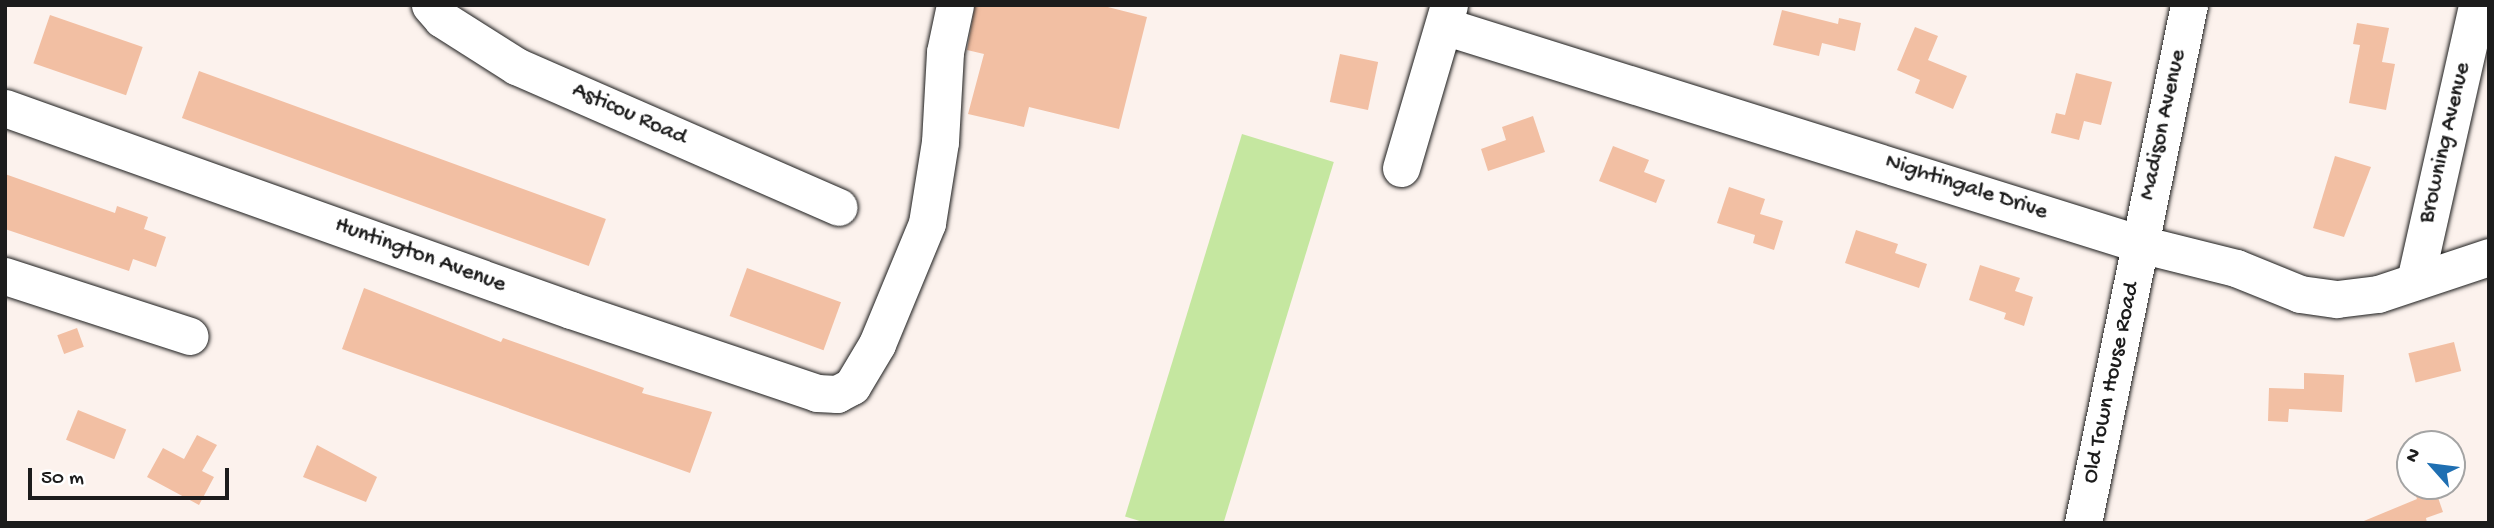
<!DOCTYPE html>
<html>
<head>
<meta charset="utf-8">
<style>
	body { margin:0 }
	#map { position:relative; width:2494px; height:528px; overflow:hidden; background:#fcf2ed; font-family:"Gochi Hand",sans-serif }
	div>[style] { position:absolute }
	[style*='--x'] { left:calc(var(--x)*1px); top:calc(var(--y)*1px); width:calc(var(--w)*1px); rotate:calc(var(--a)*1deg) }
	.green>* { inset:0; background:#c5e7a0; transform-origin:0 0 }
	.building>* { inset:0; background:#f2bfa3; transform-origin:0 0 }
	.roads { filter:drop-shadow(0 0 2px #1c1c1c) drop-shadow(0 0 2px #1c1c1c) }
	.minor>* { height:37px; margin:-18.5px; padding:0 18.5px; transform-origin:18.5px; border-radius:18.5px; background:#fff }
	span { translate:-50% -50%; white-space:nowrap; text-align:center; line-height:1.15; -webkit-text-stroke:7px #fff; paint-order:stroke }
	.street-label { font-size:23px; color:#1c1c1c }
	.frame { position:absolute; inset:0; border:7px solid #1c1c1c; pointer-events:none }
	.north { position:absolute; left:2396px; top:430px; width:70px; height:70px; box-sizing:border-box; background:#fff; border:2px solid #a4a4a4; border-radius:50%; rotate:298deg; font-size:19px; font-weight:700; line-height:28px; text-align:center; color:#1c1c1c }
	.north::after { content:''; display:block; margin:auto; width:24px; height:32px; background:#1f6fb2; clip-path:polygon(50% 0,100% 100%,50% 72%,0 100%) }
	.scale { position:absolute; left:28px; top:468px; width:201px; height:32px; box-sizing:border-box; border:4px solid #1c1c1c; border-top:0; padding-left:9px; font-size:21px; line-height:24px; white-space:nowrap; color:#1c1c1c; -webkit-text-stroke:5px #fff; paint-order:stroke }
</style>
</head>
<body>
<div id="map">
	<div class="green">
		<div style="left:1242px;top:134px;width:96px;height:400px;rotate:17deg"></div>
	</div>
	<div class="building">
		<div style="clip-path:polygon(975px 5px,1100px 5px,1147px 17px,1119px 129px,1029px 107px,1024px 127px,968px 114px,984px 54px,967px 50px)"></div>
		<div style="clip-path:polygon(1782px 10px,1838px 24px,1839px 18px,1861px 23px,1855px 51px,1822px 43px,1819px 56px,1773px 45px)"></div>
		<div style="left:50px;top:15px;width:98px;height:51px;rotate:19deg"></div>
		<div style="clip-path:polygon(2357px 23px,2389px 28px,2382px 62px,2395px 64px,2386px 110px,2349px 103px,2360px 45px,2353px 44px)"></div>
		<div style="clip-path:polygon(1915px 27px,1938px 36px,1928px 60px,1967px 76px,1953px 109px,1915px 93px,1920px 80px,1897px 70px)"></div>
		<div style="left:1340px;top:54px;width:39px;height:49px;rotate:12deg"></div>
		<div style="left:199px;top:71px;width:433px;height:50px;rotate:20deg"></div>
		<div style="clip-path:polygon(2076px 73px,2112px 82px,2101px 125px,2084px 121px,2079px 140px,2051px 133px,2056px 113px,2065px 115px)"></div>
		<div style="clip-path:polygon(1533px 116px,1545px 152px,1488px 171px,1481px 149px,1506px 140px,1502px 127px)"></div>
		<div style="clip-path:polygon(1613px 146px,1649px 160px,1644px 172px,1665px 180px,1656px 203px,1599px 181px)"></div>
		<div style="clip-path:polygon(2335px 156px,2371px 167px,2344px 237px,2313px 228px)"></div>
		<div style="clip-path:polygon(5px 174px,115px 213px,117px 206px,148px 217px,144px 229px,166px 237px,156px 267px,133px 259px,129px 271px,5px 229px)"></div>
		<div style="clip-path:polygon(1729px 187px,1765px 199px,1760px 214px,1783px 221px,1774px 250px,1753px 243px,1755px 235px,1717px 223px)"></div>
		<div style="clip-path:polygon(1856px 230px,1898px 244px,1895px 253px,1927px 264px,1919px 288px,1845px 263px)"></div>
		<div style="clip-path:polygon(1980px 265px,2020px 278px,2015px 291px,2033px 297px,2024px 326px,2004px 319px,2006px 313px,1969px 300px)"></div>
		<div style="left:747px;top:268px;width:100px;height:51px;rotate:20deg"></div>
		<div style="clip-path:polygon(364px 288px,501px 342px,503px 338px,644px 388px,642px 393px,712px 412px,690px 473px,342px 349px)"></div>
		<div style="left:77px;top:328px;width:20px;height:21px;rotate:70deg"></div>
		<div style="left:2454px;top:342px;width:30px;height:47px;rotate:76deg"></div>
		<div style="clip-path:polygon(2304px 373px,2344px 375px,2342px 412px,2289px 409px,2288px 422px,2268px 421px,2269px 388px,2304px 389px)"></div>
		<div style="left:78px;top:410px;width:52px;height:32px;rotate:22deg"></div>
		<div style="clip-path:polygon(197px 435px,217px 445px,202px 471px,214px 477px,199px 505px,147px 477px,163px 448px,184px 459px)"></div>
		<div style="clip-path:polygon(317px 445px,377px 477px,366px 502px,303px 477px)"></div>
		<div style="clip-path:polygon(2412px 486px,2434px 486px,2443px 512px,2426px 518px,2427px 523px,2359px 523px,2417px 499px)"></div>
	</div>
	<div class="roads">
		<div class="minor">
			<div style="--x:430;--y:5;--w:18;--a:49"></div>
			<div style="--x:442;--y:19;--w:88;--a:32.4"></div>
			<div style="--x:516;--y:66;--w:352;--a:23.6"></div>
			<div style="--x:1444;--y:26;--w:729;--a:17.39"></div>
			<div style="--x:2140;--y:244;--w:99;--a:14"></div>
			<div style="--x:2236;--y:268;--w:69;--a:22.1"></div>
			<div style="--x:2300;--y:294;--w:37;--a:8"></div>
			<div style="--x:2337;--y:299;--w:41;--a:-7"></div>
			<div style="--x:2378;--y:294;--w:117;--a:-18.4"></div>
			<div style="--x:5;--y:108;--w:601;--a:19.64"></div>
			<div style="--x:571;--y:310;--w:260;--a:18.6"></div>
			<div style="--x:817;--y:393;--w:20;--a:3"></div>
			<div style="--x:837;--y:394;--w:17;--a:-28"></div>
			<div style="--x:852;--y:386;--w:49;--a:-59.2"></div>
			<div style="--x:877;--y:344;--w:131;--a:-67.5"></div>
			<div style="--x:927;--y:223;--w:82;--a:-80.9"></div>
			<div style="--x:940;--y:142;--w:90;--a:-86.8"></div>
			<div style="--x:945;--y:52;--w:48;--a:-78"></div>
			<div style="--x:1401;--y:168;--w:170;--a:-73.6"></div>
			<div style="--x:5;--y:276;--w:194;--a:18"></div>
			<div style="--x:2415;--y:281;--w:283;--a:-77.3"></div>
			<div style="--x:2083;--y:523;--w:529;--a:-78.44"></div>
		</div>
	</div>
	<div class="street-label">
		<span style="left:629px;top:115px;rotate:24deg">Asticou Road</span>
		<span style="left:2164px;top:125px;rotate:-78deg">Madison Avenue</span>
		<span style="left:2446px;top:143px;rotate:-77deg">Browning Avenue</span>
		<span style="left:1966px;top:188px;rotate:18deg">Nightingale Drive</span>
		<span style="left:420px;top:256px;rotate:20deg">Huntington Avenue</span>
		<span style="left:2112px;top:383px;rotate:-78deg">Old Town House Road</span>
	</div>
	<div class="frame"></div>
	<div class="north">N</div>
	<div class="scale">50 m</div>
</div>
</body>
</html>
